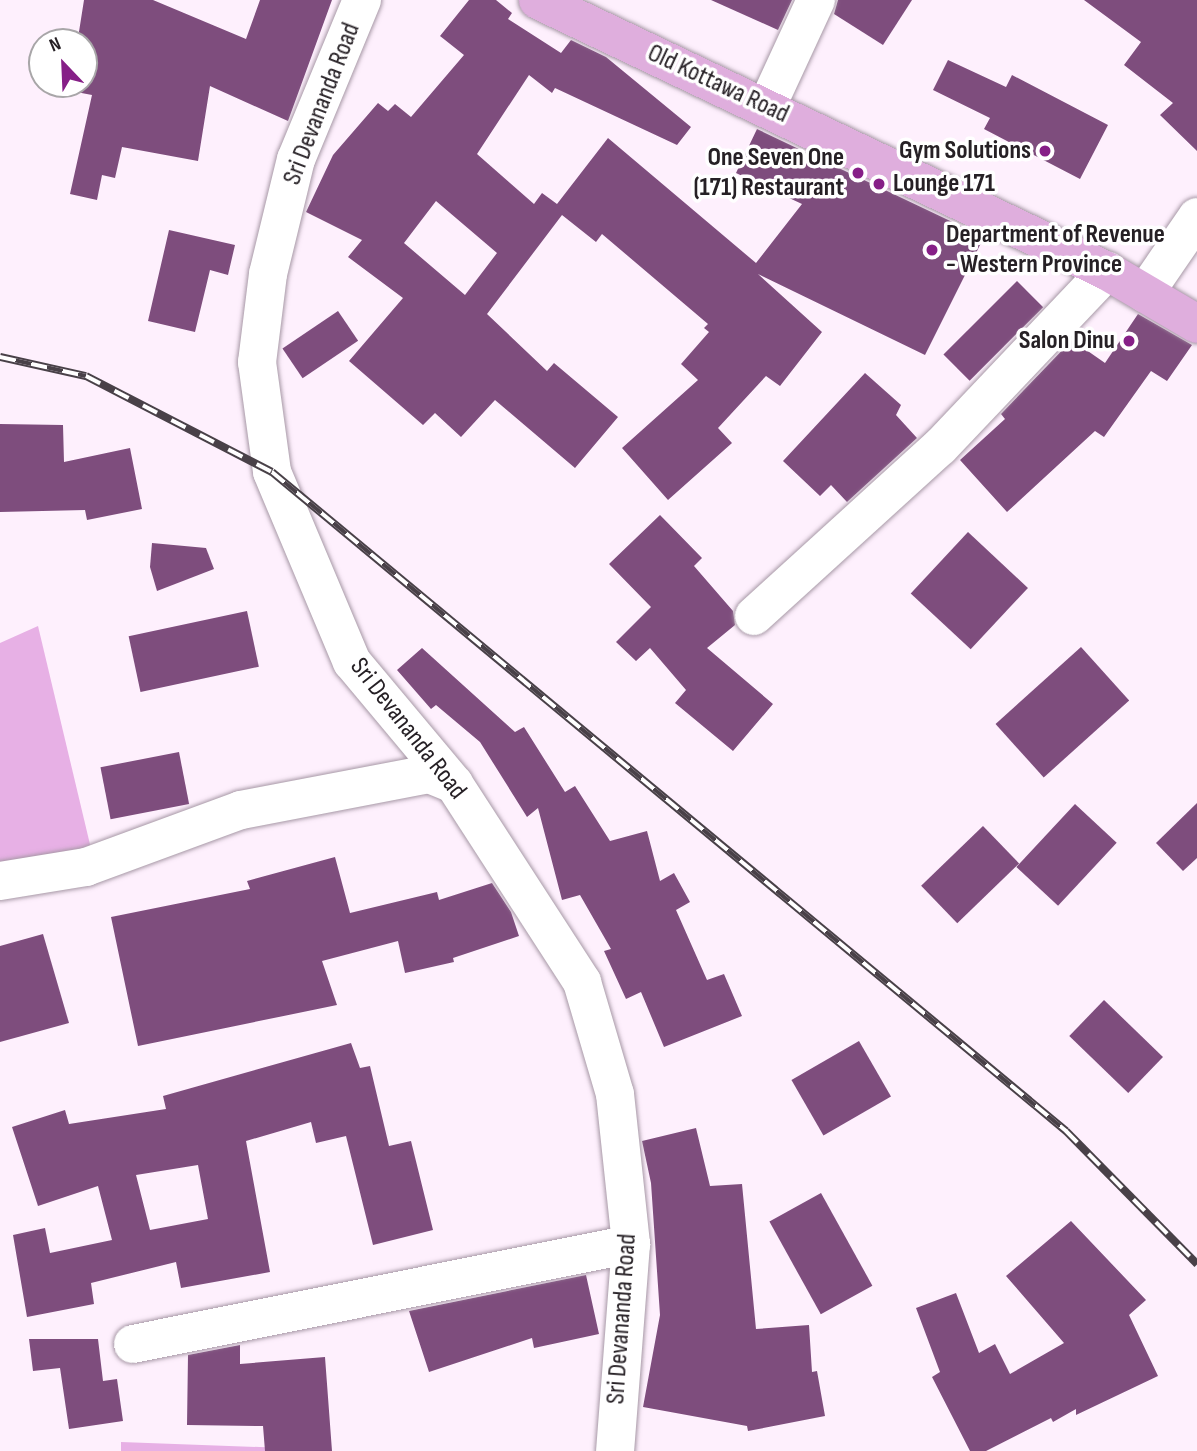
<!DOCTYPE html>
<html>
<head>
<meta charset="utf-8">
<style>
	body { margin:0 }
	#map { position:relative; width:1197px; height:1451px; overflow:hidden; background:#fef0fd; font-family:"Sofia Sans Condensed",sans-serif }
	div>[style] { position:absolute }
	[style*='--x'] { left:calc(var(--x)*1px); top:calc(var(--y)*1px); width:calc(var(--w)*1px); rotate:calc(var(--a)*1deg) }
	.forest>* { inset:0; background:#e7b0e5 }
	.building>* { inset:0; background:#7e4d7d; transform-origin:0 0 }
	.roads { filter:drop-shadow(0 0 2px #a798a6) drop-shadow(0 0 2px #a798a6) }
	.minor>* { height:38px; margin:-19px; padding:0 19px; transform-origin:19px; border-radius:19px; background:#fff }
	.major>* { height:38px; margin:-19px; padding:0 19px; transform-origin:19px; border-radius:19px; background:#dfaedd }
	.rail>* { height:8px; margin-top:-4px; transform-origin:0; background:repeating-linear-gradient(90deg,#fff 0 16px,#494148 0 32px); box-sizing:border-box; border-block:2px solid #494148 }
	.dots>* { width:19px; height:19px; translate:-50% -50%; box-sizing:border-box; border:4px solid #fff; border-radius:50% }
	span { translate:-50% -50%; white-space:nowrap; text-align:center; line-height:1.15; -webkit-text-stroke:7px #fff; paint-order:stroke }
	.street-label { font-size:26px; color:#262025 }
	.poi-label { font-size:26px; color:#262025; font-weight:700 }
	.right { translate:-100% -50%; text-align:right }
	.left { translate:0 -50%; text-align:left }
	.north { position:absolute; left:28px; top:28px; width:70px; height:70px; box-sizing:border-box; background:#fff; border:2px solid #a8a6a8; border-radius:50%; rotate:337deg; font-size:19px; font-weight:700; line-height:28px; text-align:center; color:#262025 }
	.north::after { content:''; display:block; margin:auto; width:24px; height:32px; background:#861f87; clip-path:polygon(50% 0,100% 100%,50% 72%,0 100%) }
</style>
</head>
<body>
<div id="map">
	<div class="forest">
		<div style="clip-path:polygon(38px 626px,93px 857px,0 868px,0 643px)"></div>
		<div style="clip-path:polygon(121px 1442px,285px 1448px,286px 1451px,121px 1451px)"></div>
	</div>
	<div class="building">
		<div style="clip-path:polygon(84px 0,153px 0,246px 39px,260px 0,332px 0,288px 121px,210px 86px,198px 161px,122px 147px,115px 178px,102px 175px,97px 200px,70px 194px,92px 95px,71px 91px,72px 84px,84px 84px,84px 42px,78px 38px)"></div>
		<div style="clip-path:polygon(evenodd,469px 0,496px 0,512px 13px,508px 19px,561px 53px,571px 40px,606px 57px,691px 127px,677px 145px,555px 88px,552px 93px,529px 75px,477px 154px,534px 204px,542px 193px,557px 204px,608px 138px,756px 263px,802px 204px,736px 173px,757px 129px,984px 237px,925px 355px,758px 274px,822px 332px,780px 386px,766px 376px,718px 428px,732px 443px,668px 500px,622px 448px,698px 380px,681px 364px,709px 332px,704px 328px,708px 324px,602px 234px,596px 242px,562px 215px,487px 314px,547px 371px,554px 363px,618px 417px,575px 468px,495px 400px,461px 437px,435px 413px,423px 425px,349px 361px,403px 298px,348px 257px,362px 240px,306px 212px,333px 155px,378px 103px,388px 111px,395px 104px,411px 117px,464px 55px,440px 36px,469px 0,436px 201px,497px 253px,465px 295px,404px 243px,436px 201px)"></div>
		<div style="clip-path:polygon(711px 0,792px 0,778px 30px)"></div>
		<div style="clip-path:polygon(838px 0,912px 0,883px 45px,834px 14px)"></div>
		<div style="clip-path:polygon(1084px 0,1197px 0,1197px 151px,1160px 115px,1173px 103px,1124px 65px,1141px 42px)"></div>
		<div style="clip-path:polygon(948px 60px,1006px 87px,1012px 75px,1108px 125px,1080px 179px,984px 129px,990px 118px,933px 90px)"></div>
		<div style="clip-path:polygon(169px 230px,235px 245px,228px 275px,210px 270px,195px 332px,148px 321px)"></div>
		<div style="left:1017px;top:281px;width:37px;height:104px;rotate:45deg"></div>
		<div style="left:338px;top:311px;width:36px;height:67px;rotate:56deg"></div>
		<div style="clip-path:polygon(1138px 314px,1192px 345px,1167px 381px,1151px 371px,1104px 437px,1095px 431px,1007px 512px,960px 460px,1005px 419px,1001px 414px,1072px 340px,1105px 363px)"></div>
		<div style="clip-path:polygon(865px 373px,901px 405px,896px 415px,917px 438px,847px 502px,831px 485px,820px 496px,783px 461px)"></div>
		<div style="clip-path:polygon(0 424px,63px 425px,64px 462px,130px 448px,142px 509px,87px 520px,85px 510px,0 512px)"></div>
		<div style="clip-path:polygon(660px 515px,702px 558px,694px 566px,733px 611px,735px 625px,707px 648px,773px 704px,733px 751px,675px 703px,686px 690px,650px 648px,636px 661px,616px 642px,651px 607px,609px 564px)"></div>
		<div style="left:968px;top:532px;width:82px;height:84px;rotate:43deg"></div>
		<div style="clip-path:polygon(152px 543px,206px 548px,214px 569px,157px 591px,150px 567px)"></div>
		<div style="left:247px;top:611px;width:57px;height:121px;rotate:78deg"></div>
		<div style="left:1081px;top:647px;width:72px;height:115px;rotate:48deg"></div>
		<div style="clip-path:polygon(422px 648px,515px 732px,524px 727px,565px 792px,575px 786px,610px 841px,647px 831px,660px 881px,674px 873px,690px 902px,676px 910px,707px 980px,724px 974px,742px 1016px,664px 1047px,641px 992px,626px 999px,604px 951px,611px 949px,580px 895px,562px 900px,538px 808px,527px 817px,480px 742px,436px 705px,431px 709px,397px 670px)"></div>
		<div style="left:179px;top:752px;width:53px;height:80px;rotate:79deg"></div>
		<div style="clip-path:polygon(1197px 803px,1197px 858px,1183px 871px,1156px 843px)"></div>
		<div style="left:1075px;top:804px;width:57px;height:86px;rotate:43deg"></div>
		<div style="left:983px;top:826px;width:52px;height:86px;rotate:46deg"></div>
		<div style="clip-path:polygon(335px 857px,350px 913px,437px 892px,439px 900px,492px 883px,511px 912px,519px 936px,453px 958px,454px 962px,405px 973px,398px 941px,322px 961px,337px 1005px,138px 1046px,111px 917px,250px 889px,247px 881px)"></div>
		<div style="clip-path:polygon(43px 934px,69px 1023px,0 1042px,0 946px)"></div>
		<div style="left:1104px;top:1000px;width:82px;height:50px;rotate:44deg"></div>
		<div style="left:859px;top:1041px;width:64px;height:78px;rotate:60deg"></div>
		<div style="clip-path:polygon(evenodd,351px 1043px,360px 1068px,370px 1066px,389px 1146px,411px 1141px,433px 1230px,373px 1245px,346px 1136px,316px 1143px,311px 1122px,246px 1141px,270px 1272px,181px 1288px,176px 1262px,91px 1283px,94px 1304px,27px 1317px,13px 1235px,45px 1228px,50px 1253px,112px 1240px,98px 1186px,38px 1206px,12px 1127px,65px 1110px,69px 1124px,166px 1109px,163px 1096px,351px 1043px,198px 1165px,208px 1219px,150px 1230px,136px 1175px,198px 1165px)"></div>
		<div style="clip-path:polygon(696px 1128px,710px 1186px,742px 1184px,756px 1329px,809px 1325px,812px 1372px,817px 1371px,825px 1416px,748px 1431px,747px 1426px,643px 1407px,660px 1315px,651px 1183px,642px 1141px)"></div>
		<div style="left:821px;top:1193px;width:106px;height:59px;rotate:61deg"></div>
		<div style="clip-path:polygon(1071px 1221px,1146px 1300px,1129px 1315px,1158px 1376px,1076px 1415px,1076px 1409px,1053px 1422px,1051px 1418px,986px 1451px,970px 1451px,932px 1377px,940px 1372px,916px 1308px,956px 1293px,979px 1353px,995px 1344px,1010px 1374px,1064px 1343px,1006px 1276px)"></div>
		<div style="clip-path:polygon(586px 1275px,599px 1334px,534px 1348px,532px 1338px,429px 1372px,409px 1311px)"></div>
		<div style="clip-path:polygon(29px 1339px,98px 1339px,103px 1381px,117px 1379px,123px 1421px,69px 1429px,60px 1368px,33px 1371px)"></div>
		<div style="clip-path:polygon(240px 1345px,240px 1364px,325px 1357px,332px 1451px,265px 1451px,263px 1426px,187px 1425px,188px 1355px)"></div>
	</div>
	<div class="roads">
		<div class="minor">
			<div style="--x:362;--y:0;--w:172;--a:112.5"></div>
			<div style="--x:296;--y:159;--w:118;--a:103.7"></div>
			<div style="--x:268;--y:274;--w:89;--a:97.1"></div>
			<div style="--x:257;--y:362;--w:111;--a:82.2"></div>
			<div style="--x:272;--y:472;--w:206;--a:67.2"></div>
			<div style="--x:352;--y:662;--w:159;--a:50.1"></div>
			<div style="--x:454;--y:784;--w:236;--a:57.1"></div>
			<div style="--x:582;--y:982;--w:117;--a:73.6"></div>
			<div style="--x:615;--y:1094;--w:151;--a:83.9"></div>
			<div style="--x:631;--y:1244;--w:208;--a:94.4"></div>
			<div style="--x:767;--y:106;--w:117;--a:-65.2"></div>
			<div style="--x:1145;--y:293;--w:92;--a:-55.6"></div>
			<div style="--x:754;--y:616;--w:251;--a:-42.3"></div>
			<div style="--x:940;--y:447;--w:243;--a:-46.5"></div>
			<div style="--x:0;--y:881;--w:87;--a:-9.2"></div>
			<div style="--x:86;--y:867;--w:165;--a:-20.2"></div>
			<div style="--x:241;--y:810;--w:191;--a:-10.8"></div>
			<div style="--x:429;--y:774;--w:27;--a:22"></div>
			<div style="--x:133;--y:1344;--w:508;--a:-11.35"></div>
		</div>
		<div class="major">
			<div style="--x:538;--y:0;--w:630;--a:25.47"></div>
			<div style="--x:1107;--y:271;--w:104;--a:30.5"></div>
		</div>
	</div>
	<div class="rail">
		<div style="--x:0;--y:357;--w:88;--a:12.5"></div>
		<div style="--x:86;--y:376;--w:209;--a:27.3"></div>
		<div style="--x:272;--y:472;--w:1032;--a:39.69"></div>
		<div style="--x:1066;--y:1131;--w:187;--a:45.4"></div>
	</div>
	<div class="dots">
		<div style="left:1045px;top:151px;background:#861f87"></div>
		<div style="left:858px;top:173px;background:#861f87"></div>
		<div style="left:879px;top:184px;background:#861f87"></div>
		<div style="left:932px;top:250px;background:#861f87"></div>
		<div style="left:1129px;top:341px;background:#861f87"></div>
	</div>
	<div class="street-label">
		<span style="left:718px;top:84px;rotate:25deg">Old Kottawa Road</span>
		<span style="left:322px;top:104px;rotate:-69deg">Sri Devananda Road</span>
		<span style="left:408px;top:729px;rotate:52deg">Sri Devananda Road</span>
		<span style="left:622px;top:1319px;rotate:-86deg">Sri Devananda Road</span>
	</div>
	<div class="poi-label">
		<span class="right" style="left:1031px;top:151px">Gym Solutions</span>
		<span class="right" style="left:844px;top:173px">One Seven One<br>(171) Restaurant</span>
		<span class="left" style="left:893px;top:184px">Lounge 171</span>
		<span class="left" style="left:946px;top:250px">Department of Revenue<br>- Western Province</span>
		<span class="right" style="left:1115px;top:341px">Salon Dinu</span>
	</div>
	<div class="north">N</div>
</div>
</body>
</html>
